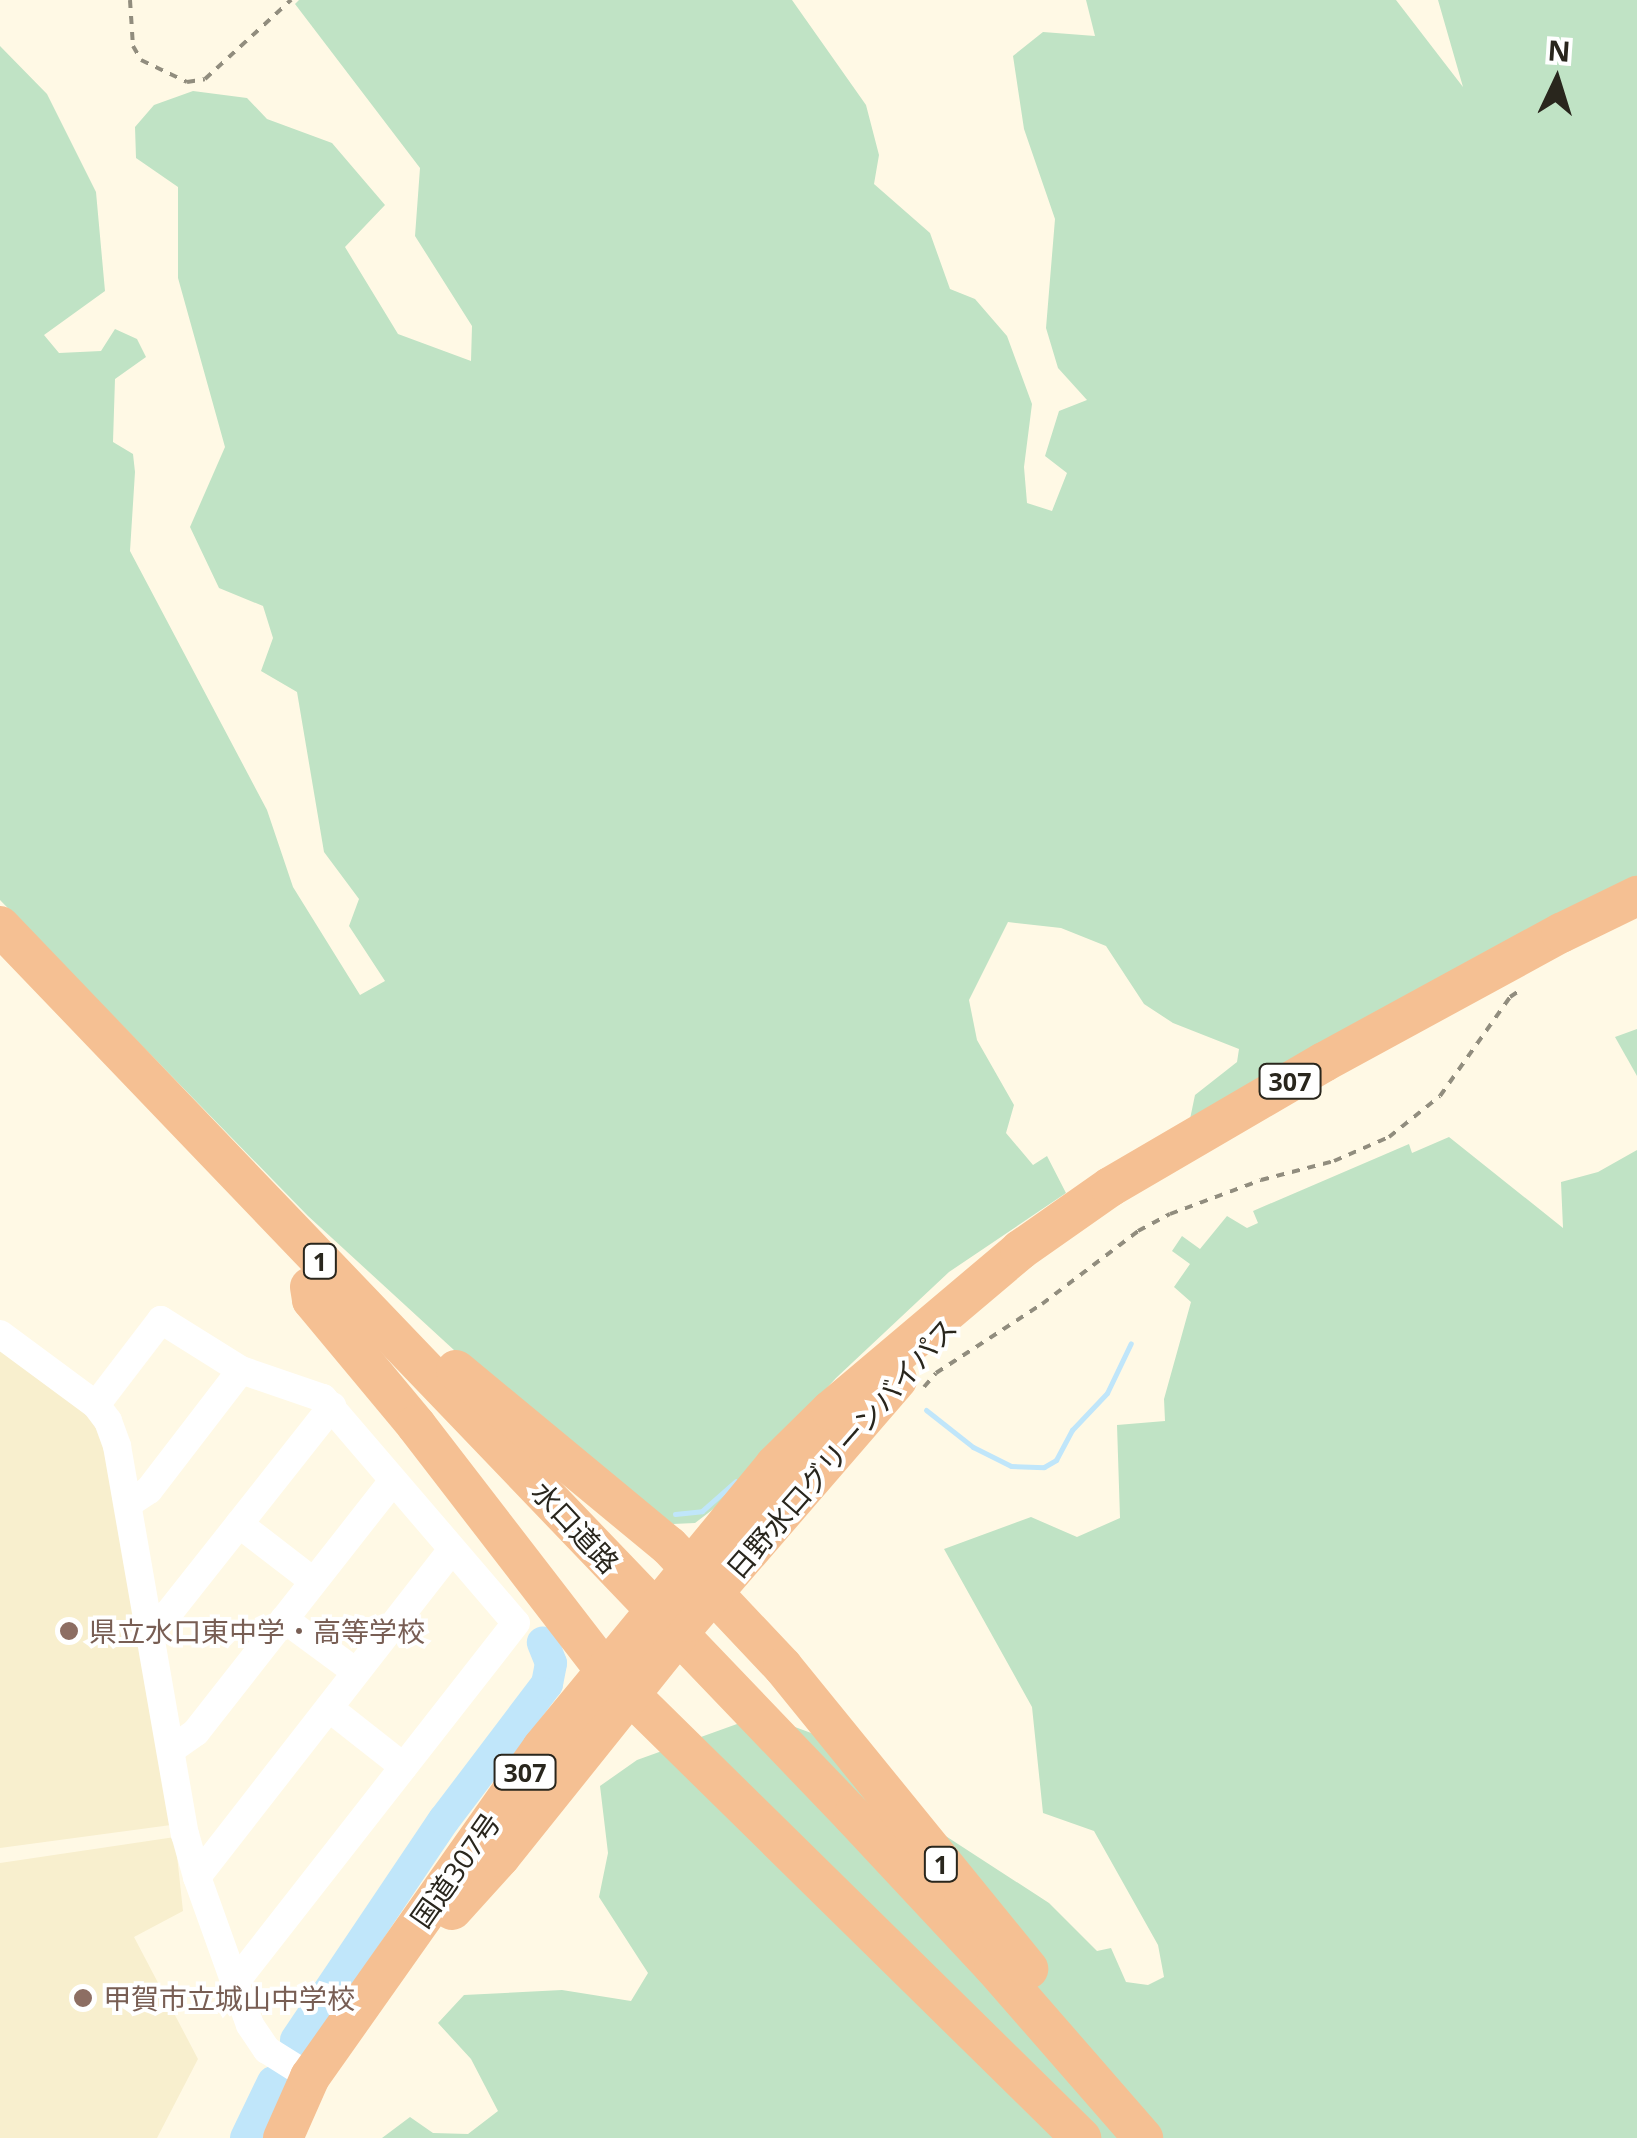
<!DOCTYPE html>
<html>
<head>
<meta charset="utf-8">
<style>
	body { margin:0 }
	#map { position:relative; width:1637px; height:2138px; overflow:hidden; background:#fff9e5; font-family:"Open Sans","Noto Sans JP",sans-serif }
	div>[style] { position:absolute }
	[style*='--x'] { left:calc(var(--x)*1px); top:calc(var(--y)*1px); width:calc(var(--w)*1px); rotate:calc(var(--a)*1deg) }
	.built>* { inset:0; background:#f8efce }
	.green>* { inset:0; background:#c0e3c5 }
	.stream>* { height:5px; margin:-2.5px; padding:0 2.5px; transform-origin:2.5px; border-radius:2.5px; background:#c0e6fa }
	.river>* { height:32px; margin:-16px; padding:0 16px; transform-origin:16px; border-radius:16px; background:#c0e6fa }
	.path>* { height:4px; margin-top:-2px; transform-origin:0; background:repeating-linear-gradient(90deg,#918d7e 0 8px,transparent 0 16px) }
	.minor>* { height:28px; margin:-14px; padding:0 14px; transform-origin:14px; border-radius:14px; background:#fff }
	.highway>* { height:40px; margin:-20px; padding:0 20px; transform-origin:20px; border-radius:20px; background:#f5c093 }
	.dots>* { width:28px; height:28px; translate:-50% -50%; box-sizing:border-box; border:5px solid #fff; border-radius:50% }
	span { translate:-50% -50%; white-space:nowrap; text-align:center; line-height:1.15; -webkit-text-stroke:8px #fff; paint-order:stroke }
	.shield-label span { padding:2px 8px; background:#fff; border:2px solid; border-radius:8px; -webkit-text-stroke-width:0 }
	.shield-label { font-size:25px; color:#29261d; font-weight:700 }
	.street-label { font-size:28px; color:#29261d }
	.education-label { font-size:28px; color:#785e54 }
	.left { translate:0 -50%; text-align:left }
	.north { position:absolute; left:1507px; top:30px; width:100px; height:100px; -webkit-text-stroke:8px #fff; paint-order:stroke; rotate:4deg; font-size:28px; font-weight:700; line-height:40px; text-align:center; color:#29261d }
	.north::after { content:''; display:block; margin:auto; width:35px; height:45px; background:#29261d; clip-path:polygon(50% 0,100% 100%,50% 72%,0 100%) }
</style>
</head>
<body>
<div id="map">
	<div class="built">
		<div style="clip-path:polygon(0 1348px,85px 1410px,104px 1437px,171px 1825px,0 1848px)"></div>
		<div style="clip-path:polygon(175px 1837px,183px 1911px,134px 1937px,198px 2059px,157px 2138px,0 2138px,0 1863px)"></div>
	</div>
	<div class="green">
		<div style="clip-path:polygon(299px 0,792px 0,866px 105px,879px 155px,874px 184px,930px 233px,950px 289px,975px 299px,1007px 336px,1032px 404px,1024px 467px,1027px 503px,1052px 511px,1067px 473px,1045px 456px,1059px 411px,1087px 400px,1058px 368px,1046px 328px,1055px 219px,1024px 129px,1013px 56px,1043px 32px,1095px 36px,1086px 0,1396px 0,1463px 87px,1438px 0,1637px 0,1637px 878px,1190px 1119px,1195px 1095px,1237px 1062px,1239px 1049px,1173px 1023px,1144px 1004px,1106px 946px,1061px 928px,1008px 922px,969px 1000px,977px 1040px,1014px 1105px,1006px 1133px,1033px 1165px,1047px 1156px,1066px 1193px,949px 1272px,836px 1378px,720px 1504px,695px 1523px,673px 1524px,491px 1384px,308px 1216px,0 900px,0 46px,47px 94px,96px 192px,105px 291px,44px 335px,59px 353px,101px 351px,115px 329px,137px 339px,146px 357px,115px 379px,113px 442px,133px 454px,135px 472px,130px 551px,267px 810px,293px 887px,360px 995px,385px 981px,349px 926px,359px 899px,324px 852px,297px 692px,261px 671px,273px 638px,263px 606px,219px 588px,190px 527px,225px 447px,178px 278px,178px 187px,136px 158px,135px 127px,154px 105px,193px 91px,247px 98px,267px 119px,332px 143px,385px 205px,345px 247px,398px 334px,471px 361px,472px 326px,415px 236px,420px 168px,295px 4px)"></div>
		<div style="clip-path:polygon(1637px 1029px,1637px 1076px,1615px 1037px)"></div>
		<div style="clip-path:polygon(1449px 1137px,1563px 1228px,1561px 1182px,1598px 1172px,1637px 1150px,1637px 2138px,382px 2138px,410px 2117px,433px 2133px,468px 2134px,498px 2111px,471px 2059px,438px 2023px,464px 1995px,562px 1990px,631px 2001px,648px 1973px,599px 1897px,608px 1853px,600px 1786px,637px 1760px,762px 1715px,814px 1734px,861px 1781px,1049px 1903px,1097px 1951px,1111px 1948px,1126px 1982px,1148px 1985px,1164px 1977px,1158px 1945px,1094px 1831px,1043px 1813px,1032px 1707px,944px 1549px,1031px 1517px,1077px 1537px,1120px 1518px,1117px 1425px,1165px 1421px,1164px 1399px,1191px 1302px,1174px 1287px,1190px 1264px,1172px 1251px,1182px 1236px,1200px 1249px,1227px 1216px,1247px 1228px,1258px 1223px,1253px 1211px,1409px 1144px,1412px 1153px)"></div>
	</div>
	<div class="stream">
		<div style="--x:926;--y:1410;--w:60;--a:38.2"></div>
		<div style="--x:973;--y:1447;--w:42;--a:26.6"></div>
		<div style="--x:1011;--y:1466;--w:33;--a:2"></div>
		<div style="--x:1044;--y:1467;--w:14;--a:-30"></div>
		<div style="--x:1056;--y:1460;--w:34;--a:-62"></div>
		<div style="--x:1072;--y:1430;--w:51;--a:-46.6"></div>
		<div style="--x:1107;--y:1393;--w:55;--a:-64.4"></div>
		<div style="--x:675;--y:1514;--w:27;--a:-6"></div>
		<div style="--x:702;--y:1511;--w:45;--a:-41.4"></div>
	</div>
	<div class="river">
		<div style="--x:296;--y:2040;--w:265;--a:-56.1"></div>
		<div style="--x:444;--y:1820;--w:171;--a:-52.9"></div>
		<div style="--x:547;--y:1684;--w:21;--a:-79"></div>
		<div style="--x:551;--y:1663;--w:22;--a:-112"></div>
		<div style="--x:246;--y:2138;--w:62;--a:-64.3"></div>
	</div>
	<div class="path">
		<div style="--x:130;--y:0;--w:46;--a:86.3"></div>
		<div style="--x:133;--y:46;--w:16;--a:60"></div>
		<div style="--x:141;--y:60;--w:51;--a:25.6"></div>
		<div style="--x:187;--y:82;--w:18;--a:-9"></div>
		<div style="--x:205;--y:79;--w:117;--a:-42.6"></div>
		<div style="--x:924;--y:1387;--w:18;--a:-49"></div>
		<div style="--x:936;--y:1373;--w:126;--a:-33.1"></div>
		<div style="--x:1042;--y:1304;--w:121;--a:-37.2"></div>
		<div style="--x:1138;--y:1231;--w:36;--a:-28"></div>
		<div style="--x:1170;--y:1214;--w:97;--a:-20.5"></div>
		<div style="--x:1261;--y:1180;--w:75;--a:-14.6"></div>
		<div style="--x:1334;--y:1161;--w:60;--a:-23.6"></div>
		<div style="--x:1389;--y:1137;--w:65;--a:-38.8"></div>
		<div style="--x:1440;--y:1096;--w:121;--a:-54.7"></div>
		<div style="--x:1510;--y:997;--w:14;--a:-34"></div>
	</div>
	<div class="minor">
		<div style="--x:0;--y:1334;--w:119;--a:36.5"></div>
		<div style="--x:96;--y:1405;--w:20;--a:53"></div>
		<div style="--x:108;--y:1421;--w:27;--a:70"></div>
		<div style="--x:117;--y:1446;--w:394;--a:80.1"></div>
		<div style="--x:185;--y:1834;--w:45;--a:74.4"></div>
		<div style="--x:197;--y:1877;--w:157;--a:70.3"></div>
		<div style="--x:250;--y:2025;--w:30;--a:56"></div>
		<div style="--x:267;--y:2050;--w:51;--a:32.1"></div>
		<div style="--x:96;--y:1405;--w:107;--a:-52.6"></div>
		<div style="--x:161;--y:1320;--w:94;--a:32"></div>
		<div style="--x:241;--y:1370;--w:87;--a:18.9"></div>
		<div style="--x:323;--y:1398;--w:296;--a:49.4"></div>
		<div style="--x:516;--y:1623;--w:461;--a:128"></div>
		<div style="--x:128;--y:1504;--w:25;--a:-34"></div>
		<div style="--x:149;--y:1490;--w:151;--a:-52.5"></div>
		<div style="--x:239;--y:1524;--w:93;--a:37.6"></div>
		<div style="--x:284;--y:1619;--w:89;--a:36.4"></div>
		<div style="--x:149;--y:1622;--w:21;--a:-23"></div>
		<div style="--x:168;--y:1614;--w:265;--a:-51.7"></div>
		<div style="--x:329;--y:1708;--w:95;--a:38.2"></div>
		<div style="--x:172;--y:1749;--w:29;--a:-35"></div>
		<div style="--x:196;--y:1732;--w:318;--a:-51.9"></div>
		<div style="--x:197;--y:1877;--w:415;--a:-52.1"></div>
	</div>
	<div class="highway">
		<div style="--x:0;--y:926;--w:1233;--a:46.22"></div>
		<div style="--x:853;--y:1816;--w:207;--a:47"></div>
		<div style="--x:994;--y:1967;--w:227;--a:48.9"></div>
		<div style="--x:310;--y:1287;--w:13;--a:81"></div>
		<div style="--x:312;--y:1300;--w:163;--a:50.2"></div>
		<div style="--x:416;--y:1425;--w:309;--a:52.4"></div>
		<div style="--x:605;--y:1670;--w:668;--a:44.51"></div>
		<div style="--x:456;--y:1370;--w:276;--a:39.6"></div>
		<div style="--x:669;--y:1546;--w:166;--a:46.7"></div>
		<div style="--x:783;--y:1667;--w:389;--a:50.9"></div>
		<div style="--x:452;--y:1910;--w:72;--a:-47.8"></div>
		<div style="--x:500;--y:1857;--w:301;--a:-51.3"></div>
		<div style="--x:688;--y:1622;--w:320;--a:-49.2"></div>
		<div style="--x:283;--y:2138;--w:67;--a:-66.1"></div>
		<div style="--x:310;--y:2077;--w:403;--a:-54.8"></div>
		<div style="--x:542;--y:1748;--w:367;--a:-50.5"></div>
		<div style="--x:775;--y:1465;--w:78;--a:-44.5"></div>
		<div style="--x:831;--y:1410;--w:248;--a:-40.2"></div>
		<div style="--x:1020;--y:1250;--w:110;--a:-35"></div>
		<div style="--x:1110;--y:1187;--w:248;--a:-30.3"></div>
		<div style="--x:1324;--y:1062;--w:270;--a:-28.6"></div>
		<div style="--x:1561;--y:933;--w:85;--a:-26"></div>
	</div>
	<div class="dots">
		<div style="left:69px;top:1631px;background:#8d6e63"></div>
		<div style="left:83px;top:1998px;background:#8d6e63"></div>
	</div>
	<div class="shield-label">
		<span style="left:1290px;top:1081px">307</span>
		<span style="left:320px;top:1261px">1</span>
		<span style="left:525px;top:1772px">307</span>
		<span style="left:941px;top:1864px">1</span>
	</div>
	<div class="street-label">
		<span style="left:841px;top:1448px;rotate:-49deg">日野水口グリーンバイパス</span>
		<span style="left:576px;top:1527px;rotate:47deg">水口道路</span>
		<span style="left:455px;top:1870px;rotate:-55deg">国道307号</span>
	</div>
	<div class="education-label">
		<span class="left" style="left:89px;top:1631px">県立水口東中学・高等学校</span>
		<span class="left" style="left:103px;top:1998px">甲賀市立城山中学校</span>
	</div>
	<div class="north">N</div>
</div>
</body>
</html>
